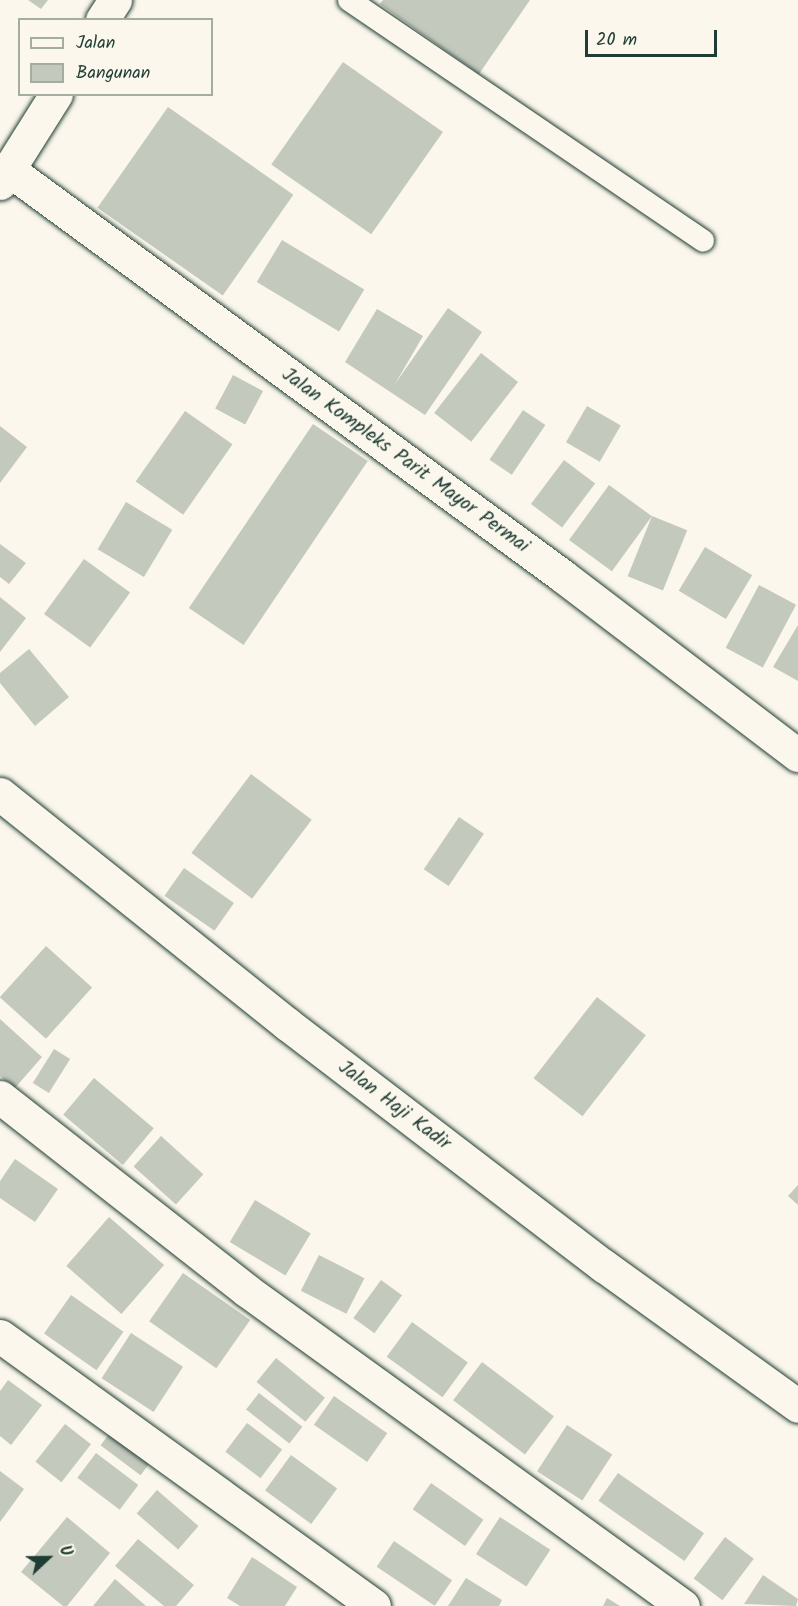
<!DOCTYPE html>
<html>
<head>
<meta charset="utf-8">
<style>
	body { margin:0 }
	#map { position:relative; width:798px; height:1606px; overflow:hidden; background:#fbf7ec; font-family:Kalam,sans-serif }
	div>[style] { position:absolute }
	[style*='--x'] { left:calc(var(--x)*1px); top:calc(var(--y)*1px); width:calc(var(--w)*1px); rotate:calc(var(--a)*1deg) }
	.building>* { inset:0; background:#c4c9be; transform-origin:0 0 }
	.roads { filter:drop-shadow(0 0 2px #1f3d34) drop-shadow(0 0 2px #1f3d34) }
	.service>* { height:22px; margin:-11px; padding:0 11px; transform-origin:11px; border-radius:11px; background:#fbf7ec }
	.minor>* { height:33px; margin:-16.5px; padding:0 16.5px; transform-origin:16.5px; border-radius:16.5px; background:#fbf7ec }
	.tertiary>* { height:33px; margin:-16.5px; padding:0 16.5px; transform-origin:16.5px; border-radius:16.5px; background:#fbf7ec }
	span { translate:-50% -50%; white-space:nowrap; text-align:center; line-height:1.15; -webkit-text-stroke:5px #fbf7ec; paint-order:stroke }
	.street-label { font-size:20px; color:#1f3d34 }
	.legend { position:absolute; left:18px; top:18px; width:195px; height:78px; box-sizing:border-box; background:#fbf7ec; border:2px solid #a3ada2; margin:0; padding:8px 10px; list-style:none; font-size:18px; color:#1f3d34 }
	.legend li { display:flex; align-items:center; gap:12px; height:30px }
	.legend b { width:30px; border:2px solid #a3ada2 }
	.north { position:absolute; left:18px; top:1528px; width:60px; height:60px; -webkit-text-stroke:4px #fbf7ec; paint-order:stroke; rotate:68deg; font-size:16px; font-weight:700; line-height:24px; text-align:center; color:#1f3d34 }
	.north::after { content:''; display:block; margin:auto; width:21px; height:27px; background:#1f3d34; clip-path:polygon(50% 0,100% 100%,50% 72%,0 100%) }
	.scale { position:absolute; left:585px; top:30px; width:132px; height:27px; box-sizing:border-box; border:3px solid #1f3d34; border-top:0; padding-left:8px; font-size:18px; line-height:21px; white-space:nowrap; color:#1f3d34; -webkit-text-stroke:4px #fbf7ec; paint-order:stroke }
</style>
</head>
<body>
<div id="map">
	<div class="building">
		<div style="clip-path:polygon(28px 0,48px 0,41px 9px)"></div>
		<div style="clip-path:polygon(383px 0,530px 0,479px 74px,380px 4px)"></div>
		<div style="left:343px;top:62px;width:122px;height:125px;rotate:35deg"></div>
		<div style="left:168px;top:107px;width:153px;height:123px;rotate:35deg"></div>
		<div style="left:282px;top:240px;width:96px;height:49px;rotate:31deg"></div>
		<div style="clip-path:polygon(448px 308px,482px 332px,425px 415px,345px 362px,377px 309px,423px 336px,395px 384px)"></div>
		<div style="left:481px;top:353px;width:47px;height:76px;rotate:38deg"></div>
		<div style="left:233px;top:375px;width:34px;height:38px;rotate:28deg"></div>
		<div style="left:587px;top:406px;width:39px;height:42px;rotate:30deg"></div>
		<div style="left:523px;top:410px;width:27px;height:60px;rotate:34deg"></div>
		<div style="left:185px;top:411px;width:58px;height:86px;rotate:35deg"></div>
		<div style="left:313px;top:424px;width:66px;height:222px;rotate:34deg"></div>
		<div style="clip-path:polygon(0 426px,27px 447px,0 483px)"></div>
		<div style="left:564px;top:460px;width:39px;height:55px;rotate:37deg"></div>
		<div style="left:609px;top:485px;width:53px;height:68px;rotate:36deg"></div>
		<div style="left:126px;top:502px;width:54px;height:55px;rotate:31deg"></div>
		<div style="left:652px;top:516px;width:38px;height:65px;rotate:22deg"></div>
		<div style="clip-path:polygon(0 544px,26px 563px,9px 584px,0 577px)"></div>
		<div style="left:705px;top:547px;width:55px;height:51px;rotate:31deg"></div>
		<div style="left:84px;top:559px;width:57px;height:68px;rotate:36deg"></div>
		<div style="left:759px;top:585px;width:42px;height:71px;rotate:28deg"></div>
		<div style="clip-path:polygon(0 597px,26px 618px,0 652px)"></div>
		<div style="clip-path:polygon(798px 625px,798px 681px,773px 667px)"></div>
		<div style="clip-path:polygon(29px 649px,69px 697px,35px 726px,0 683px,0 673px)"></div>
		<div style="left:251px;top:774px;width:76px;height:99px;rotate:37deg"></div>
		<div style="left:459px;top:817px;width:30px;height:63px;rotate:34deg"></div>
		<div style="left:184px;top:868px;width:61px;height:34px;rotate:35deg"></div>
		<div style="left:46px;top:946px;width:62px;height:69px;rotate:42deg"></div>
		<div style="left:597px;top:997px;width:62px;height:103px;rotate:38deg"></div>
		<div style="clip-path:polygon(0 1019px,42px 1057px,14px 1089px,0 1076px)"></div>
		<div style="left:54px;top:1049px;width:19px;height:40px;rotate:32deg"></div>
		<div style="left:94px;top:1078px;width:78px;height:48px;rotate:40deg"></div>
		<div style="left:161px;top:1136px;width:57px;height:41px;rotate:42deg"></div>
		<div style="clip-path:polygon(15px 1159px,58px 1189px,35px 1222px,0 1198px,0 1181px)"></div>
		<div style="clip-path:polygon(798px 1185px,798px 1205px,788px 1196px)"></div>
		<div style="left:255px;top:1200px;width:65px;height:49px;rotate:31deg"></div>
		<div style="left:109px;top:1217px;width:73px;height:65px;rotate:41deg"></div>
		<div style="left:319px;top:1255px;width:51px;height:40px;rotate:27deg"></div>
		<div style="left:183px;top:1273px;width:82px;height:59px;rotate:35deg"></div>
		<div style="left:381px;top:1280px;width:26px;height:47px;rotate:36deg"></div>
		<div style="left:71px;top:1295px;width:64px;height:47px;rotate:35deg"></div>
		<div style="left:412px;top:1322px;width:69px;height:43px;rotate:36deg"></div>
		<div style="left:131px;top:1333px;width:62px;height:54px;rotate:33deg"></div>
		<div style="left:276px;top:1358px;width:63px;height:31px;rotate:39deg"></div>
		<div style="left:482px;top:1362px;width:90px;height:48px;rotate:37deg"></div>
		<div style="clip-path:polygon(8px 1380px,42px 1405px,11px 1445px,0 1436px,0 1391px)"></div>
		<div style="left:259px;top:1393px;width:55px;height:21px;rotate:38deg"></div>
		<div style="left:334px;top:1396px;width:65px;height:35px;rotate:35deg"></div>
		<div style="left:247px;top:1423px;width:44px;height:36px;rotate:37deg"></div>
		<div style="left:65px;top:1424px;width:33px;height:48px;rotate:38deg"></div>
		<div style="left:567px;top:1425px;width:54px;height:55px;rotate:33deg"></div>
		<div style="left:115px;top:1426px;width:50px;height:24px;rotate:37deg"></div>
		<div style="left:96px;top:1453px;width:53px;height:31px;rotate:37deg"></div>
		<div style="left:291px;top:1455px;width:57px;height:44px;rotate:36deg"></div>
		<div style="clip-path:polygon(0 1471px,24px 1489px,0 1522px)"></div>
		<div style="left:618px;top:1473px;width:105px;height:34px;rotate:35deg"></div>
		<div style="left:431px;top:1483px;width:64px;height:32px;rotate:35deg"></div>
		<div style="left:157px;top:1490px;width:55px;height:31px;rotate:41deg"></div>
		<div style="clip-path:polygon(67px 1517px,110px 1553px,67px 1606px,63px 1606px,21px 1572px)"></div>
		<div style="left:500px;top:1517px;width:60px;height:44px;rotate:33deg"></div>
		<div style="left:725px;top:1537px;width:36px;height:52px;rotate:37deg"></div>
		<div style="clip-path:polygon(138px 1539px,194px 1585px,176px 1606px,164px 1606px,115px 1566px)"></div>
		<div style="left:394px;top:1541px;width:70px;height:31px;rotate:34deg"></div>
		<div style="clip-path:polygon(252px 1557px,297px 1587px,285px 1606px,240px 1606px,227px 1598px)"></div>
		<div style="clip-path:polygon(763px 1575px,798px 1599px,796px 1606px,744px 1604px)"></div>
		<div style="clip-path:polygon(466px 1578px,502px 1600px,499px 1606px,448px 1606px)"></div>
		<div style="clip-path:polygon(115px 1579px,146px 1606px,93px 1606px)"></div>
		<div style="clip-path:polygon(607px 1598px,620px 1606px,603px 1606px)"></div>
	</div>
	<div class="roads">
		<div class="service">
			<div style="--x:349;--y:0;--w:428;--a:34.2"></div>
		</div>
		<div class="minor">
			<div style="--x:9;--y:170;--w:688;--a:36.25"></div>
			<div style="--x:564;--y:577;--w:294;--a:37.3"></div>
			<div style="--x:0;--y:794;--w:368;--a:38.7"></div>
			<div style="--x:287;--y:1024;--w:399;--a:37.4"></div>
			<div style="--x:604;--y:1266;--w:239;--a:35.8"></div>
			<div style="--x:0;--y:1097;--w:313;--a:38.1"></div>
			<div style="--x:246;--y:1290;--w:539;--a:35.87"></div>
			<div style="--x:0;--y:1336;--w:461;--a:35.8"></div>
		</div>
		<div class="tertiary">
			<div style="--x:102;--y:20;--w:24;--a:-57"></div>
			<div style="--x:0;--y:183;--w:105;--a:-57.8"></div>
		</div>
	</div>
	<div class="street-label">
		<span style="left:405px;top:461px;rotate:36deg">Jalan Kompleks Parit Mayor Permai</span>
		<span style="left:394px;top:1106px;rotate:37deg">Jalan Haji Kadir</span>
	</div>
	<ul class="legend">
	<li><b style="height:8px;background:#fbf7ec"></b>Jalan</li>
	<li><b style="height:16px;background:#c4c9be"></b>Bangunan</li>
	</ul>
	<div class="north">U</div>
	<div class="scale">20 m</div>
</div>
</body>
</html>
